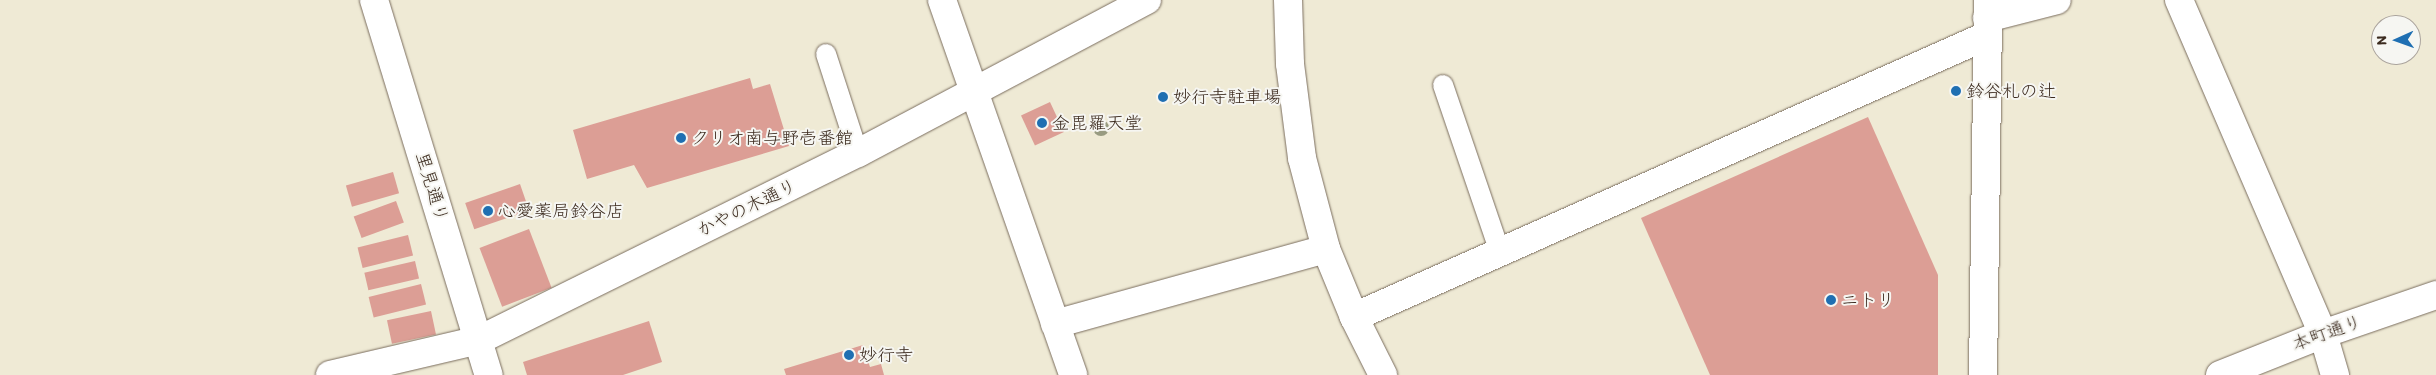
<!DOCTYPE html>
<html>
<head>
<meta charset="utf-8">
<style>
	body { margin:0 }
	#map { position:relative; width:2436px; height:375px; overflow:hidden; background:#efead5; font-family:Itim,"Klee One",sans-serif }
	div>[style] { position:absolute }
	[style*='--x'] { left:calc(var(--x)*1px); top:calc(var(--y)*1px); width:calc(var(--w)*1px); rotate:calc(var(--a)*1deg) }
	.building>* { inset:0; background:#dc9e95; transform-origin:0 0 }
	.roads { filter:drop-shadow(0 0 1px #7a6d5e) drop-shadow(0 0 1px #7a6d5e) }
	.service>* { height:20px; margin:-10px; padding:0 10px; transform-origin:10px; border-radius:10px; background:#fff }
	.minor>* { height:28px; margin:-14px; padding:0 14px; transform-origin:14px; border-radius:14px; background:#fff }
	.tertiary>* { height:28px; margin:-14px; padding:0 14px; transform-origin:14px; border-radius:14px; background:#fff }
	.secondary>* { height:28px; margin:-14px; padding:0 14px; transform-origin:14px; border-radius:14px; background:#fff }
	.trunk>* { height:28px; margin:-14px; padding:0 14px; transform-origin:14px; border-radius:14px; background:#fff }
	.trees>* { width:16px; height:16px; margin:-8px; border-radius:50%; background:#989b81 }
	.dots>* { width:14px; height:14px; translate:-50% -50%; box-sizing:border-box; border:2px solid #f6f6f2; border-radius:50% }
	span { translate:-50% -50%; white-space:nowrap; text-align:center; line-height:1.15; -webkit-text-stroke:4px #f6f6f2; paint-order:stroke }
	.poi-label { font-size:18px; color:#3b2a1e }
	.left { translate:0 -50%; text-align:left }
	.street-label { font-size:18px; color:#3b2a1e }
	.north { position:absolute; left:2371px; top:15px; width:50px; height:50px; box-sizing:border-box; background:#f6f6f2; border:1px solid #aba49d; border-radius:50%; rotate:268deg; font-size:14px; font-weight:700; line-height:20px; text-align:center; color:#3b2a1e }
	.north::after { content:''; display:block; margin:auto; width:18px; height:22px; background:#1f6fb2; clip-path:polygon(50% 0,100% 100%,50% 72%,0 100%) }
</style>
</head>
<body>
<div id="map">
	<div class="building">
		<div style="clip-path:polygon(750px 78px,753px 89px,770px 84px,789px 146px,647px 188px,634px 165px,587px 179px,573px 130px)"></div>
		<div style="left:1050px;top:102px;width:33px;height:32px;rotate:65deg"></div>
		<div style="clip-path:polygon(1868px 117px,1938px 275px,1938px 375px,1710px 375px,1641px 218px)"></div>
		<div style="left:393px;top:172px;width:22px;height:49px;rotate:74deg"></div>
		<div style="left:520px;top:184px;width:28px;height:58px;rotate:71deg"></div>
		<div style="left:396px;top:201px;width:23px;height:45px;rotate:70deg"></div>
		<div style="left:529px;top:229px;width:63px;height:53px;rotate:69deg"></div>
		<div style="left:408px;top:235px;width:21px;height:52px;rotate:76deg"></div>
		<div style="left:415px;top:261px;width:18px;height:52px;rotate:77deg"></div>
		<div style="left:421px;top:284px;width:21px;height:54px;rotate:76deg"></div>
		<div style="left:431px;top:311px;width:24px;height:45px;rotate:78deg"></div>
		<div style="clip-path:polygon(649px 321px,662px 362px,623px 375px,527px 375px,523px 362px)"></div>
		<div style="clip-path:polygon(863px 345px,870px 367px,881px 364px,884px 375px,786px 375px,784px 369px)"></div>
	</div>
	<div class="roads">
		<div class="service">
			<div style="--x:826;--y:54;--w:104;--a:72.1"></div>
			<div style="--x:1443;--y:85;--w:176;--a:71.2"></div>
		</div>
		<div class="minor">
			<div style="--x:942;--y:0;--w:397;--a:70.7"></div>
			<div style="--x:1288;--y:0;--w:64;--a:88.2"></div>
			<div style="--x:1290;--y:64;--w:95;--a:82.7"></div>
			<div style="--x:1302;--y:158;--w:94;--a:75.2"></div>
			<div style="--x:1326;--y:249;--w:74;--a:67.6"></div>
			<div style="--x:1354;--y:317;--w:65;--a:63.4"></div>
			<div style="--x:2179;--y:0;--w:364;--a:66.7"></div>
			<div style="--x:2323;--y:334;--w:43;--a:73.7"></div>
			<div style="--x:1987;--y:18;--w:72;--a:-14.4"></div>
			<div style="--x:1354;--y:317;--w:692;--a:-23.97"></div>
			<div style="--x:1055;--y:324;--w:281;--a:-15.5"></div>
			<div style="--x:330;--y:375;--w:153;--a:-13.2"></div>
			<div style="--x:479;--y:340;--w:423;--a:-26.3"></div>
			<div style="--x:858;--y:153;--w:327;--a:-27.9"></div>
		</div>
		<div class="tertiary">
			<div style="--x:374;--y:0;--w:392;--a:73"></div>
		</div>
		<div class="secondary">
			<div style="--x:2220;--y:375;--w:111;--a:-21.7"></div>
			<div style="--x:2323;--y:334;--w:120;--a:-19"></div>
		</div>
		<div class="trunk">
			<div style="--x:1983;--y:375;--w:375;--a:-89.2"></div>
		</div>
	</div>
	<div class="trees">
		<div style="left:1101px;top:128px"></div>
	</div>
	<div class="dots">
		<div style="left:1956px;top:91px;background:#1f6fb2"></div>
		<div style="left:1163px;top:97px;background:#1f6fb2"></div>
		<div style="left:1042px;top:123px;background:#1f6fb2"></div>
		<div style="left:681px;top:138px;background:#1f6fb2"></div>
		<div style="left:488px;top:211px;background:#1f6fb2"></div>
		<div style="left:1831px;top:300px;background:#1f6fb2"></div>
		<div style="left:849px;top:355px;background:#1f6fb2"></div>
	</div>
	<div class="poi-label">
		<span class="left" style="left:1966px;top:91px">鈴谷札の辻</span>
		<span class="left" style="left:1173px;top:97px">妙行寺駐車場</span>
		<span class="left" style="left:1052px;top:123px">金毘羅天堂</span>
		<span class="left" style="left:691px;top:138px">クリオ南与野壱番館</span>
		<span class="left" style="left:498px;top:211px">心愛薬局鈴谷店</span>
		<span class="left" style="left:1841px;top:300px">ニトリ</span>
		<span class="left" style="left:859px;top:355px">妙行寺</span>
	</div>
	<div class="street-label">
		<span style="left:432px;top:187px;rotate:73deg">里見通り</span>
		<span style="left:747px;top:208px;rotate:-26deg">かやの木通り</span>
		<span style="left:2327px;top:333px;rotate:-20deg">本町通り</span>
	</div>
	<div class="north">N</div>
</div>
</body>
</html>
